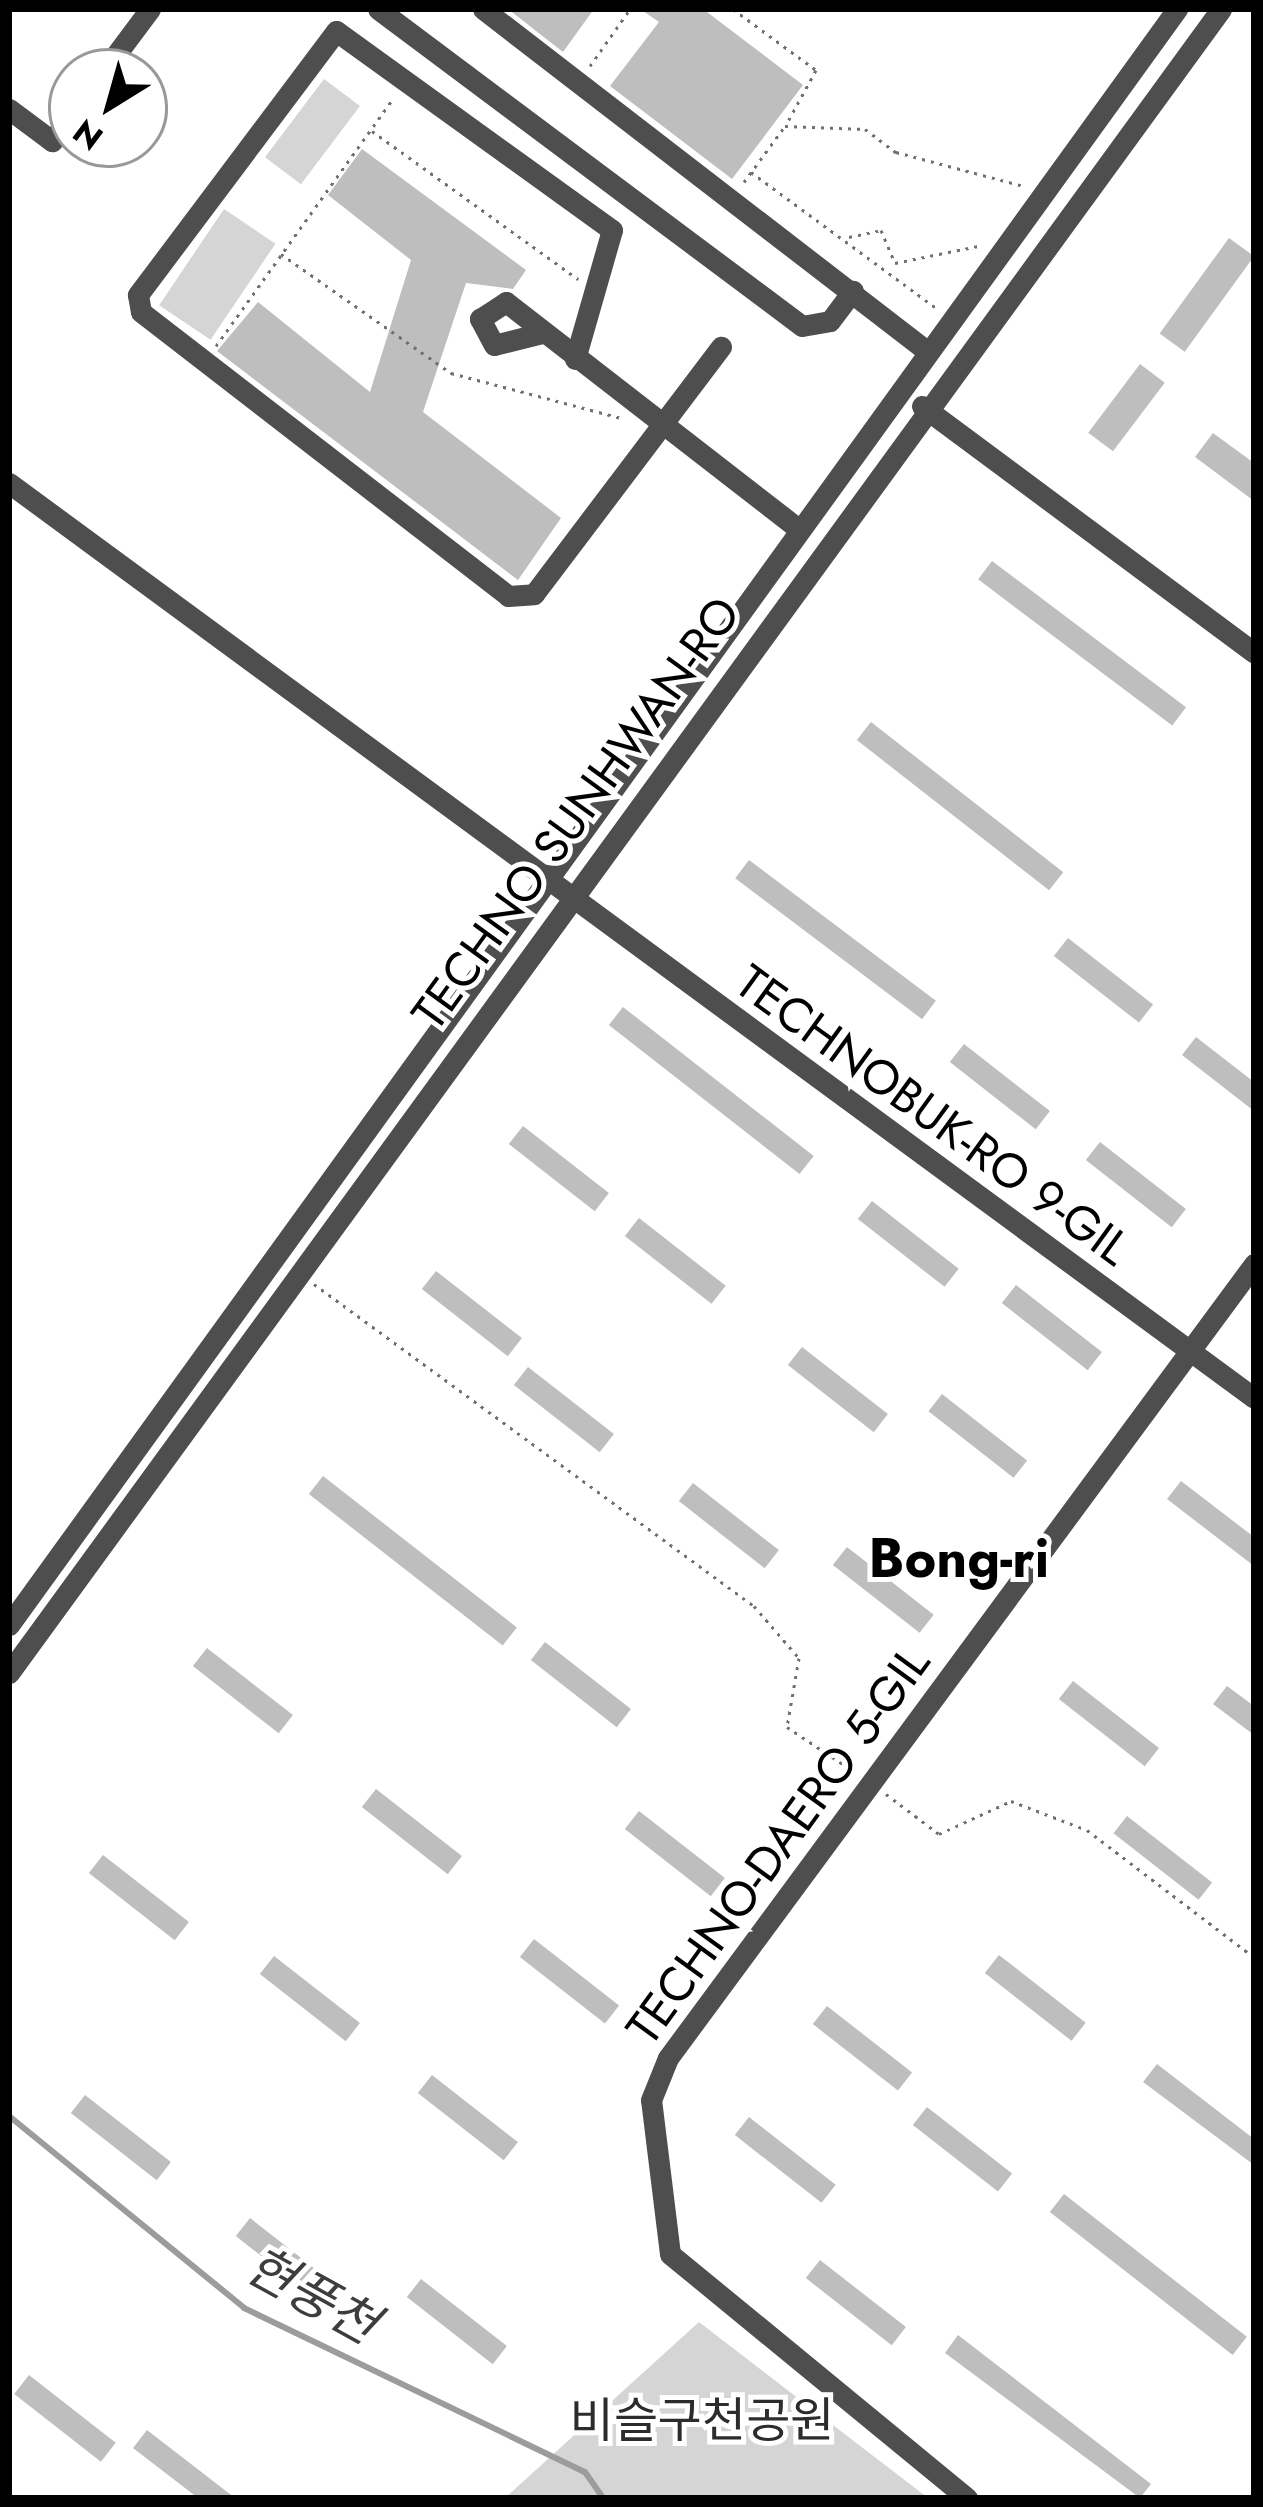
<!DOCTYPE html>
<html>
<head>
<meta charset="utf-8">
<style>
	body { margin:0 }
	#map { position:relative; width:1263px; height:2507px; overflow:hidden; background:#fff; font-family:Jost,"Noto Sans KR",sans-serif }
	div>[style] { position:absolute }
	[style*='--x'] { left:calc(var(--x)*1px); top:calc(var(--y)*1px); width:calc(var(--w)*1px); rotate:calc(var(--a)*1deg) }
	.green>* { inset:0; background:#d5d5d5; transform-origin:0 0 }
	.stream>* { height:6px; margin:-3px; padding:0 3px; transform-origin:3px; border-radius:3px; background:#9c9c9c }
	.building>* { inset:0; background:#bebebe; transform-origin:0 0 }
	.path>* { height:3px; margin-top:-1.5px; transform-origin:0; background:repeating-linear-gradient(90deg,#707070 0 3px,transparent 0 9px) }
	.minor>* { height:21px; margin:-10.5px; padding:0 10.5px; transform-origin:10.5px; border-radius:10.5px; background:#4e4e4e }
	span { translate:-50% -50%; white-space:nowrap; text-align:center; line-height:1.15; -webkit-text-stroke:10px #fff; paint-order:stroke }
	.street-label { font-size:48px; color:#000 }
	.park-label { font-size:48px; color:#2c2c2c }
	.water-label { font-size:51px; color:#3d3d3d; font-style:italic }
	.quarter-label { font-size:54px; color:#000; font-weight:700 }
	.frame { position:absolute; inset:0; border:12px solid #000; pointer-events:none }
	.north { position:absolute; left:48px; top:48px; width:120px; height:120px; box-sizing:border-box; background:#fff; border:3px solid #999; border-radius:50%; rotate:217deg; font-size:33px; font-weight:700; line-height:48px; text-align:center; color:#000 }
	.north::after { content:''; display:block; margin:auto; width:42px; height:54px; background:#000; clip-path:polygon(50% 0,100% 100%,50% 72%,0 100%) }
</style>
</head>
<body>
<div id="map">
	<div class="green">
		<div style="left:324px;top:79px;width:45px;height:98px;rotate:37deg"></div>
		<div style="left:224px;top:209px;width:62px;height:116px;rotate:34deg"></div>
		<div style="clip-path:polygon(699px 2322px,928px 2498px,505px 2498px)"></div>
	</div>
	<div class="stream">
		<div style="--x:9;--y:2116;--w:303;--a:39.2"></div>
		<div style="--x:244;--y:2308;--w:378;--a:25.7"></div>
		<div style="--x:585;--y:2472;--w:32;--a:55"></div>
	</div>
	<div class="building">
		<div style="clip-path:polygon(508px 9px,594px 9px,563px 52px)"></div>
		<div style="clip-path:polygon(640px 9px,703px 9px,803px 85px,732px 179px,610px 86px,659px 22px)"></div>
		<div style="clip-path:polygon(362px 149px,526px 270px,513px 289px,466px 283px,423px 412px,561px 518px,518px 580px,217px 351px,258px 302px,370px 392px,411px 260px,328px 195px)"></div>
		<div style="left:1229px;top:238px;width:31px;height:118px;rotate:36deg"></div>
		<div style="left:1140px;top:364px;width:31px;height:86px;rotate:37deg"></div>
		<div style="clip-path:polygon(1213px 433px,1254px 463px,1254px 501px,1195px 457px)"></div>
		<div style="left:992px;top:561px;width:243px;height:23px;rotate:37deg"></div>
		<div style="left:871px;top:722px;width:244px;height:23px;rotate:38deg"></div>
		<div style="left:749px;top:860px;width:234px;height:23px;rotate:37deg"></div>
		<div style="left:1068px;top:938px;width:108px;height:23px;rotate:38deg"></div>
		<div style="left:623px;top:1007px;width:242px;height:23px;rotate:38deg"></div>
		<div style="clip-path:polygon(1196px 1037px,1254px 1082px,1254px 1111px,1182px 1055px)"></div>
		<div style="left:964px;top:1044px;width:109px;height:23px;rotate:38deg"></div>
		<div style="left:523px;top:1126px;width:109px;height:23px;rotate:38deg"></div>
		<div style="left:1100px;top:1142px;width:109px;height:23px;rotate:38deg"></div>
		<div style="left:872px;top:1201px;width:110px;height:23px;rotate:38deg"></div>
		<div style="left:639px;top:1218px;width:110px;height:23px;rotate:38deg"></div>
		<div style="left:436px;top:1271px;width:109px;height:23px;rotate:38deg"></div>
		<div style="left:1016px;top:1285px;width:109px;height:23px;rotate:38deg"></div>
		<div style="left:802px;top:1347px;width:109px;height:23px;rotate:38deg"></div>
		<div style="left:528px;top:1367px;width:109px;height:23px;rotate:38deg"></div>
		<div style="left:942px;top:1394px;width:108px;height:22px;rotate:38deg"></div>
		<div style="left:323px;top:1476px;width:246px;height:23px;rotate:38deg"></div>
		<div style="clip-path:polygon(1181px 1481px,1254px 1537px,1254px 1566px,1167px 1499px)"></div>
		<div style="left:693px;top:1483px;width:109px;height:23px;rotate:38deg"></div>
		<div style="left:847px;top:1547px;width:110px;height:23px;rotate:38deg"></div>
		<div style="left:545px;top:1642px;width:109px;height:23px;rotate:38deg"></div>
		<div style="left:207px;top:1648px;width:109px;height:23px;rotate:38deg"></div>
		<div style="left:1073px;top:1681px;width:109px;height:23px;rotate:38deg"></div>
		<div style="clip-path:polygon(1227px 1686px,1254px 1706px,1254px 1735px,1213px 1704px)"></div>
		<div style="left:376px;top:1789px;width:109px;height:23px;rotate:38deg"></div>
		<div style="left:639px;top:1811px;width:109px;height:23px;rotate:38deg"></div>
		<div style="left:1127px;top:1816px;width:108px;height:22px;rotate:38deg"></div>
		<div style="left:103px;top:1855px;width:109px;height:23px;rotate:38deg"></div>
		<div style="left:534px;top:1939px;width:108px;height:23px;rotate:38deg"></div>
		<div style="left:999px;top:1955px;width:110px;height:23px;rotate:38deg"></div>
		<div style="left:274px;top:1956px;width:109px;height:23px;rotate:38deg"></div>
		<div style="left:827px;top:2006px;width:108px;height:23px;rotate:38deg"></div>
		<div style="clip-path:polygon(1157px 2064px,1254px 2139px,1254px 2165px,1143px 2082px)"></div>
		<div style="left:432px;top:2075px;width:109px;height:23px;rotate:38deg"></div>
		<div style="left:85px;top:2095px;width:109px;height:23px;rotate:38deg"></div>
		<div style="left:927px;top:2107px;width:108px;height:23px;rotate:38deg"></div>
		<div style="left:749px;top:2117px;width:110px;height:23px;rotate:38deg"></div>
		<div style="left:1064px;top:2194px;width:232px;height:23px;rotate:38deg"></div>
		<div style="left:250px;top:2218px;width:109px;height:23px;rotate:38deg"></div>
		<div style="left:820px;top:2260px;width:109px;height:23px;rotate:38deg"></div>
		<div style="left:421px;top:2279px;width:109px;height:23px;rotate:38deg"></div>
		<div style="clip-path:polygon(958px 2335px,1151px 2484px,1140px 2498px,945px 2353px)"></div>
		<div style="left:29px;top:2375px;width:110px;height:24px;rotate:38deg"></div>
		<div style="clip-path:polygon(147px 2430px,235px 2498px,198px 2498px,133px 2448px)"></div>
	</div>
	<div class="path">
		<div style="--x:733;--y:9;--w:103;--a:36.3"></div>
		<div style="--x:816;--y:70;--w:63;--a:118.6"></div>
		<div style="--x:590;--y:66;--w:70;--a:-54.9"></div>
		<div style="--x:372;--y:131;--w:254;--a:35.7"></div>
		<div style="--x:751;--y:172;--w:230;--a:36.3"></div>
		<div style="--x:744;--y:182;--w:69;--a:-53.8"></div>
		<div style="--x:785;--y:126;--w:80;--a:2.1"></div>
		<div style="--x:865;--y:129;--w:39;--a:37"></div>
		<div style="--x:896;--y:152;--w:132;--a:14.9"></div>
		<div style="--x:849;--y:237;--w:33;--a:-12"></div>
		<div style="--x:881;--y:230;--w:36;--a:67"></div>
		<div style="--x:895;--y:263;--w:85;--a:-11.6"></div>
		<div style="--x:281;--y:254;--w:208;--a:35"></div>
		<div style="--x:451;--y:373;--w:176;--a:14.8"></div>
		<div style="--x:216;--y:346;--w:302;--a:-54.4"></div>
		<div style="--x:314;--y:1284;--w:545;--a:36.2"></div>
		<div style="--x:754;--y:1606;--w:69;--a:49.1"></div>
		<div style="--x:799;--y:1658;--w:70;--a:99.9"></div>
		<div style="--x:787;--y:1727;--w:79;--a:33.7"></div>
		<div style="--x:886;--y:1794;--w:66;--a:37"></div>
		<div style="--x:939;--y:1834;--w:79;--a:-24.6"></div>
		<div style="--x:1011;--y:1801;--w:81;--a:20.9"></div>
		<div style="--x:1087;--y:1830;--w:210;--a:37.3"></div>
	</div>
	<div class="minor">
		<div style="--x:378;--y:9;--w:529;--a:36.78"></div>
		<div style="--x:802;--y:326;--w:28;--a:-10"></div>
		<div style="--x:830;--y:321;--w:38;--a:-53"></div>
		<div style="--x:483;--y:9;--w:562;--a:37.62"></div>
		<div style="--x:103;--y:72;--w:79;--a:-53.3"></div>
		<div style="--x:9;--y:109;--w:54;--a:36.7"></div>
		<div style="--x:52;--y:141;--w:34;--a:-53"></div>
		<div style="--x:542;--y:333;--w:49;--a:166"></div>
		<div style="--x:494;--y:345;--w:30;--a:-118"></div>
		<div style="--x:480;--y:319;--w:31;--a:-33"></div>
		<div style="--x:506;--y:302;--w:367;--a:37.8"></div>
		<div style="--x:575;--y:359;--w:134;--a:-74"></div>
		<div style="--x:612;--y:230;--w:340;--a:-144.2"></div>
		<div style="--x:336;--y:31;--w:330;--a:126.9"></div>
		<div style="--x:138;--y:295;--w:17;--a:80"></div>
		<div style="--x:141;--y:312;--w:464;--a:37.7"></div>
		<div style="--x:508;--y:596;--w:26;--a:-4"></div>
		<div style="--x:534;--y:594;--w:310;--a:-52.9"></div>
		<div style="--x:922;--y:406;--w:414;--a:36.6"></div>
		<div style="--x:9;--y:483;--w:1545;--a:36.31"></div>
		<div style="--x:9;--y:1625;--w:1994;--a:-54.14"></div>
		<div style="--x:9;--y:1673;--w:2059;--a:-53.93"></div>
		<div style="--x:967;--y:2498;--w:384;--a:-140.6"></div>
		<div style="--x:670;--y:2254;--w:155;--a:-97"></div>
		<div style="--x:651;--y:2100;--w:45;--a:-68"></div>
		<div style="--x:668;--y:2058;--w:987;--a:-53.57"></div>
	</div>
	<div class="street-label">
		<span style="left:576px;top:813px;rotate:-54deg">TECHNO SUNHWAN-RO</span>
		<span style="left:933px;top:1115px;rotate:36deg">TECHNOBUK-RO 9-GIL</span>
		<span style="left:778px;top:1845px;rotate:-54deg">TECHNO-DAERO 5-GIL</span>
	</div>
	<div class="park-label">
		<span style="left:702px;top:2421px">비슬구천공원</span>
	</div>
	<div class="water-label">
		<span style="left:312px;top:2295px;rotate:29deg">현풍천</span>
	</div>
	<div class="quarter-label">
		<span style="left:959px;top:1558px">Bong-ri</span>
	</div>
	<div class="frame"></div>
	<div class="north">N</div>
</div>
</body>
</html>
